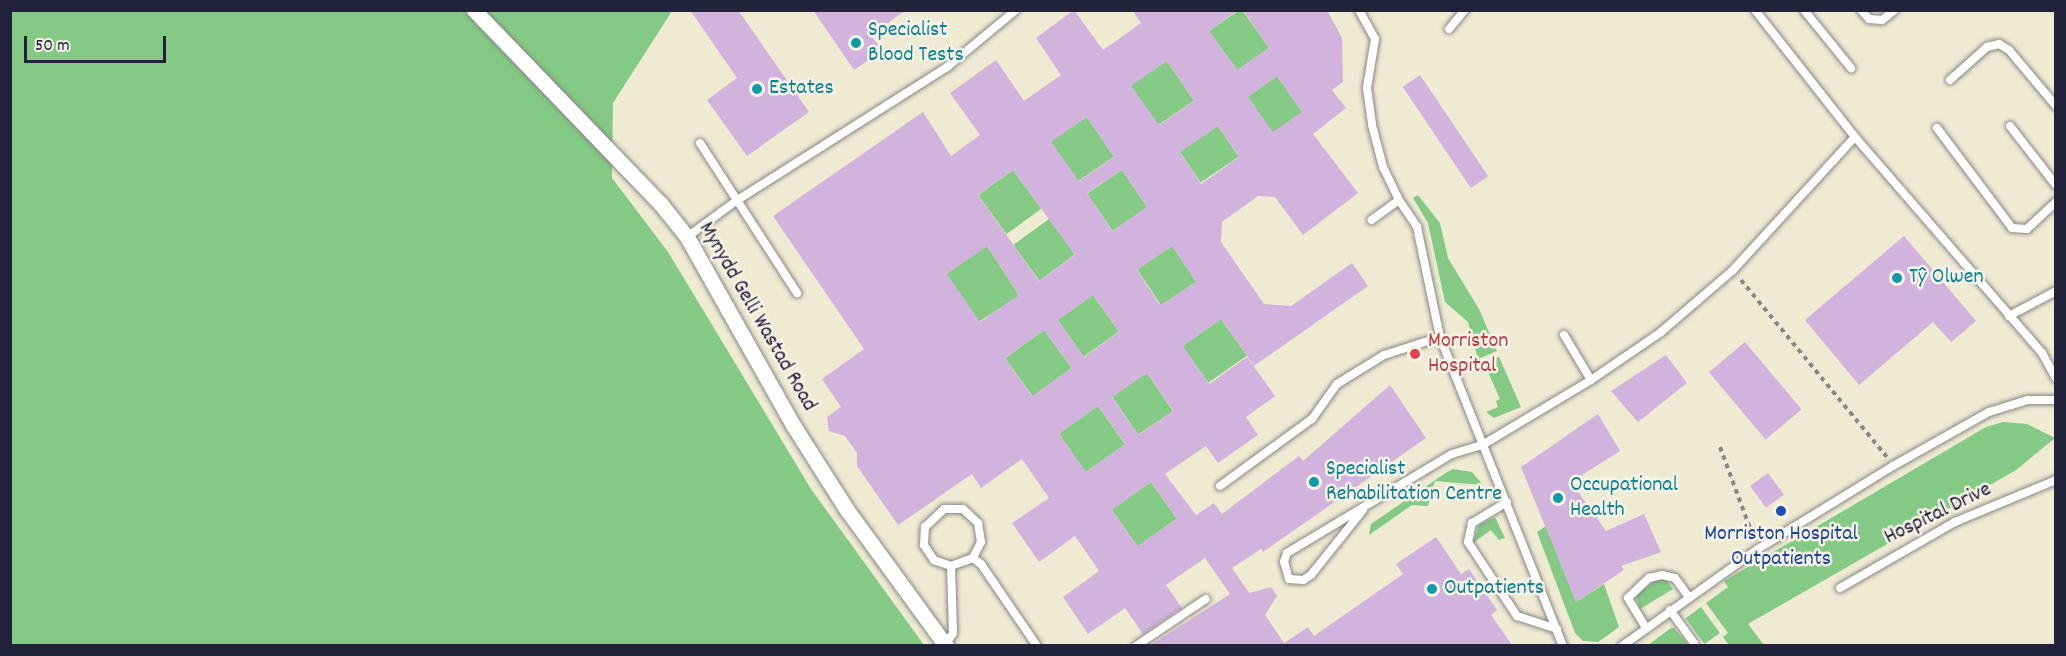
<!DOCTYPE html>
<html>
<head>
<meta charset="utf-8">
<style>
	body { margin:0 }
	#map { position:relative; width:2066px; height:656px; overflow:hidden; background:#efead2; font-family:Dekko,sans-serif }
	div>[style] { position:absolute }
	[style*='--x'] { left:calc(var(--x)*1px); top:calc(var(--y)*1px); width:calc(var(--w)*1px); rotate:calc(var(--a)*1deg) }
	.green>* { inset:0; background:#84ca84; transform-origin:0 0 }
	.building>* { inset:0; background:#d1b3de; transform-origin:0 0 }
	.path>* { height:4px; margin-top:-2px; transform-origin:0; background:repeating-linear-gradient(90deg,#888686 0 4.5px,transparent 0 9px) }
	.roads { filter:drop-shadow(0 0 2px #888686) drop-shadow(0 0 2px #888686) }
	.lane>* { height:8px; margin:-4px; padding:0 4px; transform-origin:4px; border-radius:4px; background:#fff }
	.street>* { height:15px; margin:-7.5px; padding:0 7.5px; transform-origin:7.5px; border-radius:7.5px; background:#fff }
	.dots>* { width:16px; height:16px; translate:-50% -50%; box-sizing:border-box; border:3px solid #f7f3e8; border-radius:50% }
	span { translate:-50% -50%; white-space:nowrap; text-align:center; line-height:1.15; -webkit-text-stroke:5px #f7f3e8; paint-order:stroke }
	.culture-label { font-size:22px; color:#0d838f }
	.left { translate:0 -50%; text-align:left }
	.street-label { font-size:22px; color:#22223b }
	.health-label { font-size:22px; color:#be3a42 }
	.transit-label { font-size:22px; color:#164399 }
	.frame { position:absolute; inset:0; border:12px solid #22223b; pointer-events:none }
	.scale { position:absolute; left:24px; top:36px; width:142px; height:27px; box-sizing:border-box; border:3px solid #22223b; border-top:0; padding-left:8px; font-size:18px; line-height:21px; white-space:nowrap; color:#22223b; -webkit-text-stroke:4px #f7f3e8; paint-order:stroke }
</style>
</head>
<body>
<div id="map">
	<div class="green">
		<div style="clip-path:polygon(10px 11px,672px 11px,613px 103px,612px 178px,668px 252px,811px 489px,924px 645px,11px 645px)"></div>
		<div style="clip-path:polygon(1238px 11px,1243px 11px,1269px 48px,1237px 70px,1209px 31px)"></div>
		<div style="left:1167px;top:61px;width:48px;height:44px;rotate:56deg"></div>
		<div style="left:1277px;top:76px;width:44px;height:36px;rotate:55deg"></div>
		<div style="left:1087px;top:117px;width:48px;height:44px;rotate:56deg"></div>
		<div style="left:1218px;top:126px;width:37px;height:46px;rotate:56deg"></div>
		<div style="left:1013px;top:170px;width:48px;height:43px;rotate:54deg"></div>
		<div style="left:1122px;top:170px;width:45px;height:42px;rotate:56deg"></div>
		<div style="clip-path:polygon(1418px 195px,1440px 223px,1448px 258px,1479px 309px,1497px 351px,1478px 359px,1468px 322px,1445px 302px,1428px 223px,1413px 198px)"></div>
		<div style="left:1049px;top:219px;width:44px;height:44px;rotate:54deg"></div>
		<div style="left:987px;top:246px;width:59px;height:49px;rotate:57deg"></div>
		<div style="left:1172px;top:246px;width:43px;height:42px;rotate:56deg"></div>
		<div style="left:1093px;top:295px;width:45px;height:43px;rotate:55deg"></div>
		<div style="left:1221px;top:319px;width:45px;height:47px;rotate:55deg"></div>
		<div style="left:1044px;top:330px;width:47px;height:48px;rotate:54deg"></div>
		<div style="clip-path:polygon(1499px 357px,1521px 407px,1494px 418px,1486px 412px,1498px 407px,1496px 401px,1500px 399px,1484px 363px)"></div>
		<div style="left:1147px;top:373px;width:46px;height:42px;rotate:56deg"></div>
		<div style="left:1098px;top:406px;width:47px;height:48px;rotate:55deg"></div>
		<div style="clip-path:polygon(2003px 422px,2027px 424px,2055px 438px,2016px 470px,1748px 624px,1764px 645px,1729px 645px,1723px 637px,1728px 633px,1706px 603px,1728px 587px,1724px 581px,1986px 427px)"></div>
		<div style="clip-path:polygon(1453px 469px,1472px 472px,1483px 485px,1435px 481px,1428px 506px,1412px 505px,1369px 535px,1371px 524px,1447px 472px)"></div>
		<div style="left:1151px;top:482px;width:45px;height:48px;rotate:55deg"></div>
		<div style="clip-path:polygon(1495px 517px,1505px 538px,1499px 540px,1491px 530px,1473px 543px,1479px 525px)"></div>
		<div style="clip-path:polygon(1546px 526px,1576px 602px,1604px 584px,1619px 627px,1598px 642px,1583px 641px,1575px 633px,1537px 532px)"></div>
		<div style="clip-path:polygon(1657px 580px,1666px 580px,1673px 589px,1640px 609px,1636px 595px)"></div>
		<div style="left:1701px;top:607px;width:32px;height:19px;rotate:54deg"></div>
		<div style="clip-path:polygon(1674px 628px,1688px 645px,1648px 645px,1671px 628px)"></div>
	</div>
	<div class="building">
		<div style="clip-path:polygon(690px 10px,738px 10px,809px 112px,747px 156px,707px 100px,737px 78px)"></div>
		<div style="clip-path:polygon(813px 10px,906px 10px,871px 35px,882px 51px,854px 70px)"></div>
		<div style="clip-path:polygon(evenodd,1074px 10px,1103px 50px,1141px 23px,1132px 10px,1238px 10px,1209px 31px,1237px 70px,1269px 48px,1243px 10px,1327px 10px,1342px 38px,1343px 82px,1332px 90px,1346px 108px,1313px 134px,1358px 193px,1303px 235px,1275px 197px,1258px 196px,1222px 222px,1221px 242px,1264px 304px,1291px 306px,1352px 263px,1368px 286px,1254px 366px,1221px 319px,1183px 346px,1209px 384px,1247px 357px,1275px 396px,1246px 417px,1258px 435px,1218px 463px,1206px 446px,1165px 474px,1196px 515px,1214px 503px,1222px 514px,1299px 456px,1303px 461px,1390px 385px,1426px 438px,1263px 552px,1261px 549px,1232px 568px,1249px 593px,1271px 587px,1277px 596px,1265px 615px,1284px 643px,1308px 627px,1314px 636px,1403px 574px,1396px 564px,1436px 537px,1461px 574px,1469px 569px,1497px 610px,1491px 615px,1512px 645px,1151px 645px,1230px 594px,1205px 558px,1166px 585px,1182px 608px,1143px 634px,1125px 608px,1088px 634px,1063px 597px,1099px 571px,1075px 536px,1039px 562px,1012px 523px,1049px 498px,1022px 459px,981px 488px,972px 474px,898px 525px,857px 466px,857px 453px,845px 436px,829px 431px,827px 417px,841px 407px,822px 379px,864px 349px,773px 216px,923px 112px,951px 156px,980px 135px,950px 93px,996px 60px,1024px 101px,1061px 75px,1036px 38px,1074px 10px,1167px 61px,1194px 101px,1159px 125px,1131px 86px,1167px 61px,1074px 10px,1277px 76px,1302px 112px,1273px 132px,1248px 97px,1277px 76px,1074px 10px,1087px 117px,1114px 157px,1079px 181px,1051px 142px,1087px 117px,1074px 10px,1218px 126px,1239px 157px,1201px 184px,1180px 152px,1218px 126px,1074px 10px,1013px 170px,1075px 255px,1039px 281px,978px 195px,1013px 170px,1074px 10px,1122px 170px,1147px 207px,1112px 231px,1087px 193px,1122px 170px,1074px 10px,987px 246px,1019px 295px,980px 322px,947px 274px,987px 246px,1074px 10px,1172px 246px,1196px 282px,1160px 305px,1137px 270px,1172px 246px,1074px 10px,1093px 295px,1119px 332px,1084px 357px,1058px 320px,1093px 295px,1074px 10px,1044px 330px,1072px 368px,1032px 396px,1005px 358px,1044px 330px,1074px 10px,1147px 373px,1173px 411px,1138px 435px,1112px 397px,1147px 373px,1074px 10px,1098px 406px,1125px 444px,1086px 472px,1059px 434px,1098px 406px,1074px 10px,1151px 482px,1177px 519px,1137px 546px,1112px 510px,1151px 482px)"></div>
		<div style="left:1420px;top:75px;width:122px;height:21px;rotate:56deg"></div>
		<div style="clip-path:polygon(1904px 236px,1976px 321px,1951px 342px,1933px 322px,1859px 385px,1805px 320px)"></div>
		<div style="left:1745px;top:342px;width:88px;height:47px;rotate:50deg"></div>
		<div style="clip-path:polygon(1666px 355px,1687px 383px,1638px 422px,1611px 391px)"></div>
		<div style="clip-path:polygon(1598px 414px,1620px 451px,1571px 482px,1606px 531px,1644px 514px,1661px 552px,1621px 566px,1624px 570px,1576px 602px,1521px 467px)"></div>
		<div style="left:1768px;top:473px;width:27px;height:22px;rotate:54deg"></div>
	</div>
	<div class="path">
		<div style="--x:1741;--y:280;--w:229;--a:50.5"></div>
		<div style="--x:1720;--y:447;--w:98;--a:69.7"></div>
	</div>
	<div class="roads">
		<div class="lane">
			<div style="--x:1359;--y:10;--w:33;--a:61"></div>
			<div style="--x:1375;--y:39;--w:50;--a:99.3"></div>
			<div style="--x:1367;--y:88;--w:37;--a:82"></div>
			<div style="--x:1372;--y:125;--w:43;--a:75.3"></div>
			<div style="--x:1383;--y:167;--w:37;--a:64"></div>
			<div style="--x:1399;--y:200;--w:34;--a:144"></div>
			<div style="--x:1755;--y:10;--w:162;--a:51.8"></div>
			<div style="--x:1855;--y:137;--w:286;--a:49.1"></div>
			<div style="--x:2042;--y:353;--w:29;--a:61"></div>
			<div style="--x:1804;--y:10;--w:75;--a:51"></div>
			<div style="--x:1861;--y:10;--w:12;--a:48"></div>
			<div style="--x:1869;--y:19;--w:13;--a:4"></div>
			<div style="--x:1882;--y:20;--w:16;--a:-38"></div>
			<div style="--x:1449;--y:29;--w:25;--a:-50"></div>
			<div style="--x:1950;--y:80;--w:50;--a:-41.7"></div>
			<div style="--x:1987;--y:47;--w:12;--a:-14"></div>
			<div style="--x:1999;--y:44;--w:12;--a:31"></div>
			<div style="--x:2009;--y:50;--w:73;--a:50"></div>
			<div style="--x:2010;--y:126;--w:75;--a:52.1"></div>
			<div style="--x:1937;--y:128;--w:125;--a:53.1"></div>
			<div style="--x:2012;--y:228;--w:15;--a:4"></div>
			<div style="--x:2027;--y:229;--w:40;--a:-43"></div>
			<div style="--x:700;--y:143;--w:179;--a:57.1"></div>
			<div style="--x:1399;--y:200;--w:32;--a:56"></div>
			<div style="--x:1417;--y:227;--w:112;--a:78.2"></div>
			<div style="--x:1440;--y:337;--w:333;--a:68.3"></div>
			<div style="--x:687;--y:237;--w:61;--a:-36.3"></div>
			<div style="--x:736;--y:201;--w:250;--a:-32.4"></div>
			<div style="--x:947;--y:67;--w:89;--a:-39.6"></div>
			<div style="--x:2009;--y:316;--w:53;--a:-28"></div>
			<div style="--x:1564;--y:335;--w:52;--a:59"></div>
			<div style="--x:1220;--y:486;--w:114;--a:-36.1"></div>
			<div style="--x:1312;--y:419;--w:43;--a:-54.5"></div>
			<div style="--x:1337;--y:384;--w:55;--a:-31.7"></div>
			<div style="--x:1384;--y:355;--w:59;--a:-17.8"></div>
			<div style="--x:1507;--y:502;--w:41;--a:149"></div>
			<div style="--x:1472;--y:523;--w:19;--a:102"></div>
			<div style="--x:1468;--y:542;--w:89;--a:56.5"></div>
			<div style="--x:1517;--y:616;--w:42;--a:18"></div>
			<div style="--x:1363;--y:510;--w:83;--a:128.7"></div>
			<div style="--x:1311;--y:575;--w:9;--a:148"></div>
			<div style="--x:1303;--y:580;--w:14;--a:-176"></div>
			<div style="--x:1289;--y:579;--w:18;--a:-106"></div>
			<div style="--x:1284;--y:562;--w:9;--a:-72"></div>
			<div style="--x:1287;--y:553;--w:192;--a:-31"></div>
			<div style="--x:1452;--y:454;--w:34;--a:-17"></div>
			<div style="--x:1484;--y:444;--w:125;--a:-30.9"></div>
			<div style="--x:1591;--y:380;--w:85;--a:-34.4"></div>
			<div style="--x:1661;--y:332;--w:95;--a:-40.7"></div>
			<div style="--x:1733;--y:270;--w:180;--a:-47.5"></div>
			<div style="--x:951;--y:566;--w:18;--a:-161"></div>
			<div style="--x:934;--y:560;--w:18;--a:-124"></div>
			<div style="--x:924;--y:545;--w:18;--a:-87"></div>
			<div style="--x:925;--y:527;--w:26;--a:-43"></div>
			<div style="--x:944;--y:509;--w:19;--a:0"></div>
			<div style="--x:963;--y:509;--w:21;--a:43"></div>
			<div style="--x:978;--y:523;--w:19;--a:81"></div>
			<div style="--x:981;--y:542;--w:18;--a:117"></div>
			<div style="--x:1840;--y:588;--w:133;--a:-29.9"></div>
			<div style="--x:1955;--y:522;--w:109;--a:-22.6"></div>
			<div style="--x:1670;--y:610;--w:41;--a:54"></div>
			<div style="--x:1646;--y:628;--w:35;--a:-121"></div>
			<div style="--x:1628;--y:598;--w:29;--a:-44"></div>
			<div style="--x:1649;--y:578;--w:13;--a:-13"></div>
			<div style="--x:1662;--y:575;--w:13;--a:13"></div>
			<div style="--x:1675;--y:578;--w:22;--a:54"></div>
			<div style="--x:945;--y:645;--w:14;--a:-56"></div>
			<div style="--x:953;--y:633;--w:67;--a:-91.7"></div>
			<div style="--x:951;--y:566;--w:23;--a:-20"></div>
			<div style="--x:973;--y:558;--w:10;--a:37"></div>
			<div style="--x:981;--y:564;--w:99;--a:55.7"></div>
			<div style="--x:1136;--y:646;--w:84;--a:-33.9"></div>
			<div style="--x:1622;--y:646;--w:167;--a:-35.5"></div>
			<div style="--x:1758;--y:549;--w:158;--a:-31.6"></div>
			<div style="--x:1893;--y:466;--w:110;--a:-29.4"></div>
			<div style="--x:1989;--y:412;--w:41;--a:-17.1"></div>
			<div style="--x:2028;--y:400;--w:28;--a:0"></div>
		</div>
		<div class="street">
			<div style="--x:474;--y:10;--w:268;--a:46.1"></div>
			<div style="--x:660;--y:203;--w:43;--a:51.5"></div>
			<div style="--x:687;--y:237;--w:216;--a:60.6"></div>
			<div style="--x:793;--y:425;--w:101;--a:57.6"></div>
			<div style="--x:847;--y:510;--w:168;--a:53.9"></div>
		</div>
	</div>
	<div class="dots">
		<div style="left:856px;top:43px;background:#0f9aa8"></div>
		<div style="left:757px;top:89px;background:#0f9aa8"></div>
		<div style="left:1897px;top:278px;background:#0f9aa8"></div>
		<div style="left:1415px;top:354px;background:#e0444e"></div>
		<div style="left:1314px;top:482px;background:#0f9aa8"></div>
		<div style="left:1558px;top:498px;background:#0f9aa8"></div>
		<div style="left:1781px;top:511px;background:#1a4fb4"></div>
		<div style="left:1432px;top:589px;background:#0f9aa8"></div>
	</div>
	<div class="culture-label">
		<span class="left" style="left:868px;top:43px">Specialist<br>Blood Tests</span>
		<span class="left" style="left:769px;top:89px">Estates</span>
		<span class="left" style="left:1909px;top:278px">Tŷ Olwen</span>
		<span class="left" style="left:1326px;top:482px">Specialist<br>Rehabilitation Centre</span>
		<span class="left" style="left:1570px;top:498px">Occupational<br>Health</span>
		<span class="left" style="left:1444px;top:589px">Outpatients</span>
	</div>
	<div class="street-label">
		<span style="left:757px;top:317px;rotate:60deg">Mynydd Gelli Wastad Road</span>
		<span style="left:1938px;top:514px;rotate:-26deg">Hospital Drive</span>
	</div>
	<div class="health-label">
		<span class="left" style="left:1428px;top:354px">Morriston<br>Hospital</span>
	</div>
	<div class="transit-label">
		<span style="left:1781px;top:547px">Morriston Hospital<br>Outpatients</span>
	</div>
	<div class="frame"></div>
	<div class="scale">50 m</div>
</div>
</body>
</html>
